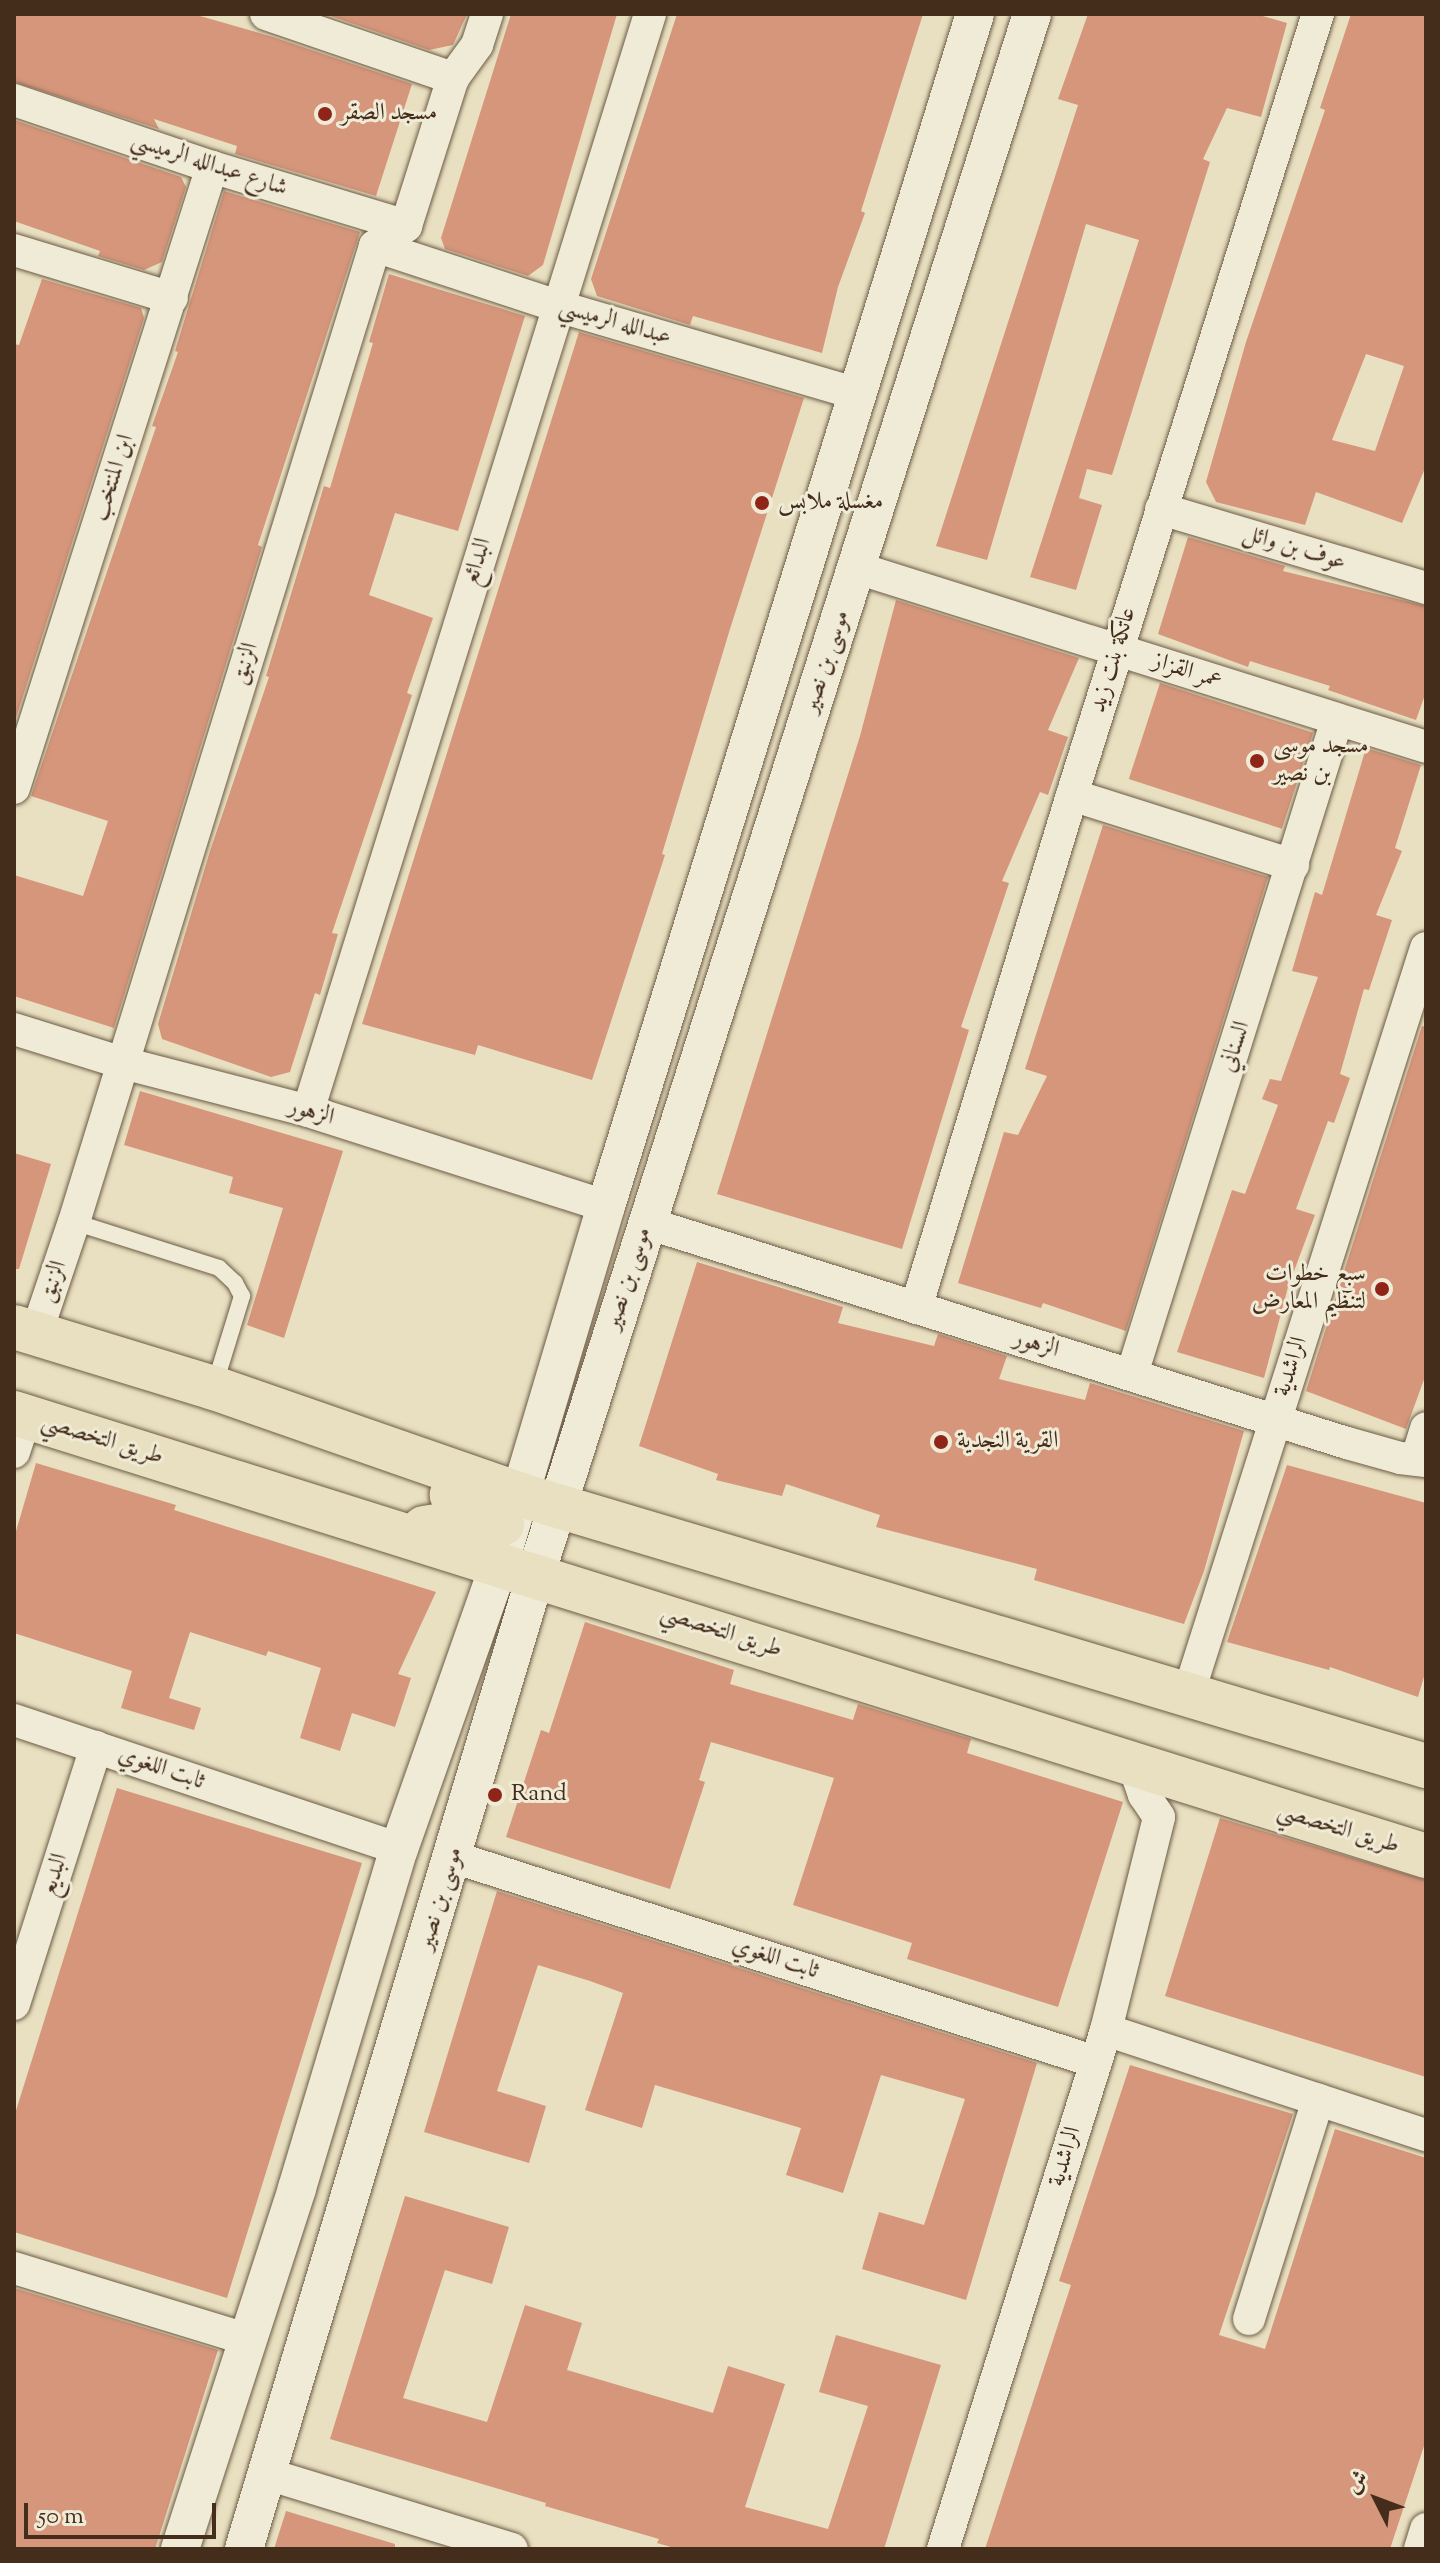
<!DOCTYPE html>
<html>
<head>
<meta charset="utf-8">
<style>
	body { margin:0 }
	#map { position:relative; width:1440px; height:2563px; overflow:hidden; background:#e8e0c1; font-family:"Sorts Mill Goudy",Amiri,serif }
	div>[style] { position:absolute }
	[style*='--x'] { left:calc(var(--x)*1px); top:calc(var(--y)*1px); width:calc(var(--w)*1px); rotate:calc(var(--a)*1deg) }
	.building>* { inset:0; background:#d5967b; transform-origin:0 0 }
	.roads { filter:drop-shadow(0 0 2px #6d5a44) drop-shadow(0 0 2px #6d5a44) }
	.service>* { height:16px; margin:-8px; padding:0 8px; transform-origin:8px; border-radius:8px; background:#f0ebd7 }
	.minor>* { height:32px; margin:-16px; padding:0 16px; transform-origin:16px; border-radius:16px; background:#f0ebd7 }
	.tertiary>* { height:38px; margin:-19px; padding:0 19px; transform-origin:19px; border-radius:19px; background:#f0ebd7 }
	.primary>* { height:44px; margin:-22px; padding:0 22px; transform-origin:22px; border-radius:22px; background:#e8e0c1 }
	.dots>* { width:22px; height:22px; translate:-50% -50%; box-sizing:border-box; border:4px solid #f0ebd7; border-radius:50% }
	span { translate:-50% -50%; white-space:nowrap; text-align:center; line-height:1.15; -webkit-text-stroke:6px #f0ebd7; paint-order:stroke }
	.poi-label { font-size:24px; color:#442d1a }
	.left { translate:0 -50%; text-align:left }
	.right { translate:-100% -50%; text-align:right }
	.street-label { font-size:24px; color:#442d1a }
	.frame { position:absolute; inset:0; border:16px solid #442d1a; pointer-events:none }
	.north { position:absolute; left:1336px; top:2459px; width:80px; height:80px; -webkit-text-stroke:6px #f0ebd7; paint-order:stroke; rotate:312deg; font-size:22px; font-weight:700; line-height:32px; text-align:center; color:#442d1a }
	.north::after { content:''; display:block; margin:auto; width:28px; height:36px; background:#442d1a; clip-path:polygon(50% 0,100% 100%,50% 72%,0 100%) }
	.scale { position:absolute; left:24px; top:2503px; width:192px; height:36px; box-sizing:border-box; border:4px solid #442d1a; border-top:0; padding-left:10px; font-size:24px; line-height:28px; white-space:nowrap; color:#442d1a; -webkit-text-stroke:6px #f0ebd7; paint-order:stroke }
</style>
</head>
<body>
<div id="map">
	<div class="building">
		<div style="clip-path:polygon(14px 14px,193px 14px,273px 37px,412px 84px,376px 196px,235px 154px,237px 146px,154px 119px,159px 129px,14px 82px)"></div>
		<div style="clip-path:polygon(325px 14px,467px 14px,453px 45px,429px 50px)"></div>
		<div style="clip-path:polygon(511px 14px,617px 14px,543px 265px,528px 276px,445px 249px,441px 238px)"></div>
		<div style="clip-path:polygon(677px 14px,923px 14px,861px 211px,865px 213px,838px 287px,822px 353px,693px 316px,690px 325px,597px 296px,591px 279px)"></div>
		<div style="clip-path:polygon(1088px 14px,1256px 14px,1287px 23px,1261px 117px,1227px 108px,1203px 159px,1210px 162px,1112px 475px,1087px 469px,1079px 498px,1102px 505px,1076px 590px,1030px 577px,1139px 240px,1086px 224px,987px 560px,936px 546px,1078px 105px,1058px 99px)"></div>
		<div style="clip-path:polygon(evenodd,1351px 14px,1426px 14px,1426px 466px,1402px 523px,1316px 492px,1305px 525px,1216px 502px,1206px 482px,1246px 342px,1325px 110px,1320px 108px,1351px 14px,1366px 354px,1404px 366px,1375px 451px,1332px 440px,1366px 354px)"></div>
		<div style="clip-path:polygon(14px 120px,181px 177px,186px 187px,162px 262px,144px 270px,98px 256px,100px 251px,14px 221px)"></div>
		<div style="clip-path:polygon(224px 191px,360px 232px,258px 545px,262px 547px,114px 1028px,14px 996px,14px 875px,83px 896px,108px 821px,31px 796px,156px 427px,152px 426px,178px 352px,175px 351px)"></div>
		<div style="clip-path:polygon(389px 274px,525px 316px,458px 531px,395px 513px,369px 595px,433px 618px,407px 693px,412px 695px,332px 933px,338px 934px,320px 995px,315px 993px,290px 1072px,271px 1077px,162px 1039px,158px 1024px,210px 851px,269px 677px,266px 676px,324px 486px,330px 488px,373px 343px,369px 342px)"></div>
		<div style="clip-path:polygon(42px 279px,141px 308px,144px 318px,15px 721px,14px 344px,19px 345px)"></div>
		<div style="clip-path:polygon(579px 332px,804px 398px,730px 629px,662px 854px,665px 855px,592px 1080px,478px 1045px,475px 1055px,362px 1024px)"></div>
		<div style="clip-path:polygon(1188px 537px,1285px 566px,1283px 571px,1426px 606px,1426px 692px,1416px 720px,1328px 690px,1330px 686px,1250px 661px,1248px 667px,1158px 634px)"></div>
		<div style="clip-path:polygon(896px 600px,1079px 658px,1048px 730px,1068px 737px,1048px 795px,1040px 792px,1002px 881px,1009px 883px,961px 1027px,969px 1030px,902px 1249px,717px 1194px,860px 736px)"></div>
		<div style="left:1160px;top:683px;width:161px;height:101px;rotate:18deg"></div>
		<div style="clip-path:polygon(1366px 748px,1421px 765px,1395px 848px,1402px 851px,1376px 915px,1392px 920px,1369px 990px,1364px 989px,1340px 1074px,1350px 1078px,1334px 1123px,1328px 1121px,1296px 1209px,1315px 1215px,1288px 1287px,1264px 1378px,1177px 1352px,1232px 1190px,1245px 1194px,1278px 1105px,1262px 1099px,1270px 1079px,1281px 1081px,1318px 977px,1292px 971px,1315px 892px,1322px 895px)"></div>
		<div style="clip-path:polygon(1103px 825px,1268px 877px,1126px 1331px,1043px 1303px,1041px 1308px,958px 1283px,1004px 1132px,1018px 1135px,1047px 1076px,1025px 1069px)"></div>
		<div style="clip-path:polygon(1422px 1026px,1426px 1027px,1426px 1374px,1406px 1429px,1306px 1391px)"></div>
		<div style="clip-path:polygon(140px 1091px,343px 1151px,284px 1338px,247px 1325px,283px 1208px,229px 1193px,233px 1177px,124px 1145px)"></div>
		<div style="clip-path:polygon(14px 1153px,51px 1164px,19px 1269px,14px 1269px)"></div>
		<div style="clip-path:polygon(697px 1262px,843px 1307px,838px 1323px,934px 1346px,938px 1334px,1007px 1356px,999px 1379px,1085px 1400px,1090px 1383px,1244px 1431px,1204px 1571px,1184px 1624px,1034px 1580px,1037px 1569px,876px 1527px,880px 1515px,786px 1484px,782px 1496px,716px 1480px,718px 1474px,639px 1446px)"></div>
		<div style="clip-path:polygon(36px 1463px,176px 1505px,174px 1510px,436px 1592px,398px 1674px,411px 1678px,395px 1727px,352px 1713px,340px 1751px,300px 1738px,321px 1668px,268px 1651px,266px 1656px,190px 1632px,169px 1698px,201px 1708px,194px 1730px,121px 1708px,132px 1671px,14px 1633px,14px 1538px)"></div>
		<div style="clip-path:polygon(1287px 1465px,1426px 1503px,1426px 1670px,1418px 1697px,1330px 1667px,1329px 1670px,1227px 1642px)"></div>
		<div style="clip-path:polygon(585px 1622px,734px 1670px,730px 1684px,853px 1720px,858px 1704px,971px 1739px,967px 1753px,1123px 1802px,1058px 2007px,907px 1959px,912px 1943px,793px 1905px,834px 1778px,711px 1742px,699px 1780px,705px 1782px,670px 1889px,506px 1837px,541px 1730px,549px 1733px)"></div>
		<div style="clip-path:polygon(117px 1788px,362px 1863px,227px 2298px,14px 2232px,14px 2117px)"></div>
		<div style="clip-path:polygon(1220px 1818px,1426px 1880px,1426px 2077px,1165px 1996px)"></div>
		<div style="clip-path:polygon(497px 1891px,1037px 2063px,966px 2300px,862px 2269px,879px 2212px,924px 2225px,965px 2099px,881px 2075px,843px 2193px,786px 2175px,801px 2128px,655px 2085px,642px 2128px,585px 2110px,623px 1993px,590px 1981px,538px 1965px,497px 2091px,546px 2106px,529px 2163px,424px 2132px)"></div>
		<div style="clip-path:polygon(1130px 2065px,1293px 2114px,1219px 2335px,1265px 2349px,1335px 2129px,1426px 2158px,1426px 2440px,1390px 2549px,985px 2549px,1071px 2285px,1059px 2281px)"></div>
		<div style="clip-path:polygon(405px 2196px,509px 2227px,492px 2284px,445px 2270px,403px 2398px,487px 2422px,525px 2305px,582px 2323px,567px 2370px,713px 2413px,728px 2366px,785px 2384px,745px 2507px,828px 2529px,868px 2406px,819px 2392px,836px 2335px,941px 2365px,884px 2549px,678px 2549px,657px 2543px,659px 2539px,545px 2506px,546px 2503px,330px 2439px)"></div>
		<div style="clip-path:polygon(14px 2288px,218px 2350px,155px 2549px,14px 2549px)"></div>
		<div style="clip-path:polygon(286px 2511px,395px 2544px,395px 2549px,274px 2549px)"></div>
	</div>
	<div class="roads">
		<div class="service">
			<div style="--x:74;--y:1222;--w:152;--a:17.6"></div>
			<div style="--x:219;--y:1268;--w:22;--a:43"></div>
			<div style="--x:235;--y:1283;--w:15;--a:62"></div>
			<div style="--x:242;--y:1296;--w:95;--a:107.1"></div>
		</div>
		<div class="minor">
			<div style="--x:266;--y:14;--w:198;--a:18.9"></div>
			<div style="--x:14;--y:100;--w:209;--a:18.7"></div>
			<div style="--x:212;--y:167;--w:203;--a:16.9"></div>
			<div style="--x:375;--y:246;--w:192;--a:18.2"></div>
			<div style="--x:557;--y:306;--w:313;--a:16.3"></div>
			<div style="--x:14;--y:250;--w:165;--a:16.9"></div>
			<div style="--x:1161;--y:509;--w:277;--a:16.6"></div>
			<div style="--x:857;--y:568;--w:596;--a:17.46"></div>
			<div style="--x:14;--y:788;--w:652;--a:-72.32"></div>
			<div style="--x:1072;--y:795;--w:232;--a:17.6"></div>
			<div style="--x:14;--y:1029;--w:114;--a:17.3"></div>
			<div style="--x:123;--y:1063;--w:191;--a:14.5"></div>
			<div style="--x:308;--y:1111;--w:313;--a:17.7"></div>
			<div style="--x:308;--y:1111;--w:1149;--a:-72.68"></div>
			<div style="--x:647;--y:1223;--w:734;--a:17.45"></div>
			<div style="--x:1347;--y:1443;--w:55;--a:15.8"></div>
			<div style="--x:1400;--y:1458;--w:26;--a:7"></div>
			<div style="--x:916;--y:1308;--w:536;--a:-73.09"></div>
			<div style="--x:1072;--y:795;--w:819;--a:-72.52"></div>
			<div style="--x:36;--y:1334;--w:118;--a:-71.3"></div>
			<div style="--x:74;--y:1222;--w:1021;--a:-72.86"></div>
			<div style="--x:375;--y:246;--w:37;--a:-33"></div>
			<div style="--x:406;--y:226;--w:155;--a:-72.4"></div>
			<div style="--x:453;--y:78;--w:41;--a:-54"></div>
			<div style="--x:477;--y:45;--w:33;--a:-72"></div>
			<div style="--x:1132;--y:1374;--w:685;--a:-72.6"></div>
			<div style="--x:14;--y:1452;--w:38;--a:-72"></div>
			<div style="--x:1417;--y:1458;--w:31;--a:-73"></div>
			<div style="--x:1188;--y:1695;--w:784;--a:-72.33"></div>
			<div style="--x:14;--y:1720;--w:406;--a:18.5"></div>
			<div style="--x:453;--y:1857;--w:675;--a:17.68"></div>
			<div style="--x:14;--y:2004;--w:270;--a:-72.3"></div>
			<div style="--x:1106;--y:2030;--w:337;--a:18.2"></div>
			<div style="--x:14;--y:2268;--w:243;--a:17"></div>
			<div style="--x:1249;--y:2319;--w:230;--a:-72.5"></div>
			<div style="--x:267;--y:2474;--w:256;--a:17"></div>
			<div style="--x:943;--y:2549;--w:544;--a:-72.56"></div>
			<div style="--x:1106;--y:2030;--w:219;--a:-76"></div>
			<div style="--x:1159;--y:1817;--w:27;--a:-124"></div>
			<div style="--x:1144;--y:1795;--w:31;--a:-109"></div>
			<div style="--x:1420;--y:2549;--w:21;--a:-73"></div>
		</div>
		<div class="tertiary">
			<div style="--x:180;--y:2549;--w:379;--a:-72"></div>
			<div style="--x:297;--y:2188;--w:354;--a:-73.3"></div>
			<div style="--x:399;--y:1849;--w:301;--a:-70.6"></div>
			<div style="--x:499;--y:1565;--w:375;--a:-73.4"></div>
			<div style="--x:606;--y:1206;--w:1248;--a:-72.8"></div>
			<div style="--x:244;--y:2549;--w:1018;--a:-73.33"></div>
			<div style="--x:536;--y:1574;--w:1637;--a:-72.36"></div>
		</div>
		<div class="primary">
			<div style="--x:14;--y:1327;--w:209;--a:17"></div>
			<div style="--x:214;--y:1388;--w:325;--a:19.2"></div>
			<div style="--x:521;--y:1495;--w:945;--a:16.67"></div>
			<div style="--x:14;--y:1413;--w:1480;--a:17.42"></div>
			<div style="--x:424;--y:1528;--w:32;--a:-9"></div>
			<div style="--x:456;--y:1523;--w:30;--a:9"></div>
			<div style="--x:486;--y:1528;--w:16;--a:-14"></div>
			<div style="--x:502;--y:1524;--w:10;--a:-101"></div>
			<div style="--x:500;--y:1514;--w:52;--a:-158.4"></div>
		</div>
	</div>
	<div class="dots">
		<div style="left:325px;top:114px;background:#8f2418"></div>
		<div style="left:762px;top:503px;background:#8f2418"></div>
		<div style="left:1257px;top:761px;background:#8f2418"></div>
		<div style="left:1382px;top:1289px;background:#8f2418"></div>
		<div style="left:941px;top:1442px;background:#8f2418"></div>
		<div style="left:495px;top:1795px;background:#8f2418"></div>
	</div>
	<div class="poi-label">
		<span class="left" style="left:341px;top:114px">مسجد الصقر</span>
		<span class="left" style="left:778px;top:503px">مغسلة ملابس</span>
		<span class="left" style="left:1273px;top:761px">مسجد موسى<br>بن نصير</span>
		<span class="right" style="left:1366px;top:1289px">سبع خطوات<br>لتنظيم المعارض</span>
		<span class="left" style="left:957px;top:1442px">القرية النجدية</span>
		<span class="left" style="left:511px;top:1795px">Rand</span>
	</div>
	<div class="street-label">
		<span style="left:209px;top:165px;rotate:18deg">شارع عبدالله الرميسي</span>
		<span style="left:615px;top:323px;rotate:16deg">عبدالله الرميسي</span>
		<span style="left:114px;top:478px;rotate:-72deg">ابن المنتخب</span>
		<span style="left:1294px;top:549px;rotate:17deg">عوف بن وائل</span>
		<span style="left:478px;top:562px;rotate:-73deg">البدائع</span>
		<span style="left:1114px;top:660px;rotate:-73deg">عاتكة بنت زيد</span>
		<span style="left:827px;top:662px;rotate:-72deg">موسى بن نصير</span>
		<span style="left:246px;top:664px;rotate:-73deg">الزنبق</span>
		<span style="left:1187px;top:672px;rotate:18deg">عمر القزاز</span>
		<span style="left:1236px;top:1047px;rotate:-72deg">السناني</span>
		<span style="left:311px;top:1113px;rotate:16deg">الزهور</span>
		<span style="left:629px;top:1279px;rotate:-72deg">موسى بن نصير</span>
		<span style="left:54px;top:1282px;rotate:-71deg">الزنبق</span>
		<span style="left:1036px;top:1345px;rotate:17deg">الزهور</span>
		<span style="left:1292px;top:1367px;rotate:-72deg">الراشدية</span>
		<span style="left:102px;top:1440px;rotate:17deg">طريق التخصصي</span>
		<span style="left:721px;top:1632px;rotate:18deg">طريق التخصصي</span>
		<span style="left:161px;top:1769px;rotate:19deg">ثابت اللغوي</span>
		<span style="left:1338px;top:1829px;rotate:17deg">طريق التخصصي</span>
		<span style="left:55px;top:1875px;rotate:-72deg">البديع</span>
		<span style="left:441px;top:1899px;rotate:-73deg">موسى بن نصير</span>
		<span style="left:775px;top:1959px;rotate:18deg">ثابت اللغوي</span>
		<span style="left:1066px;top:2157px;rotate:-73deg">الراشدية</span>
	</div>
	<div class="frame"></div>
	<div class="north">ش</div>
	<div class="scale">50 m</div>
</div>
</body>
</html>
